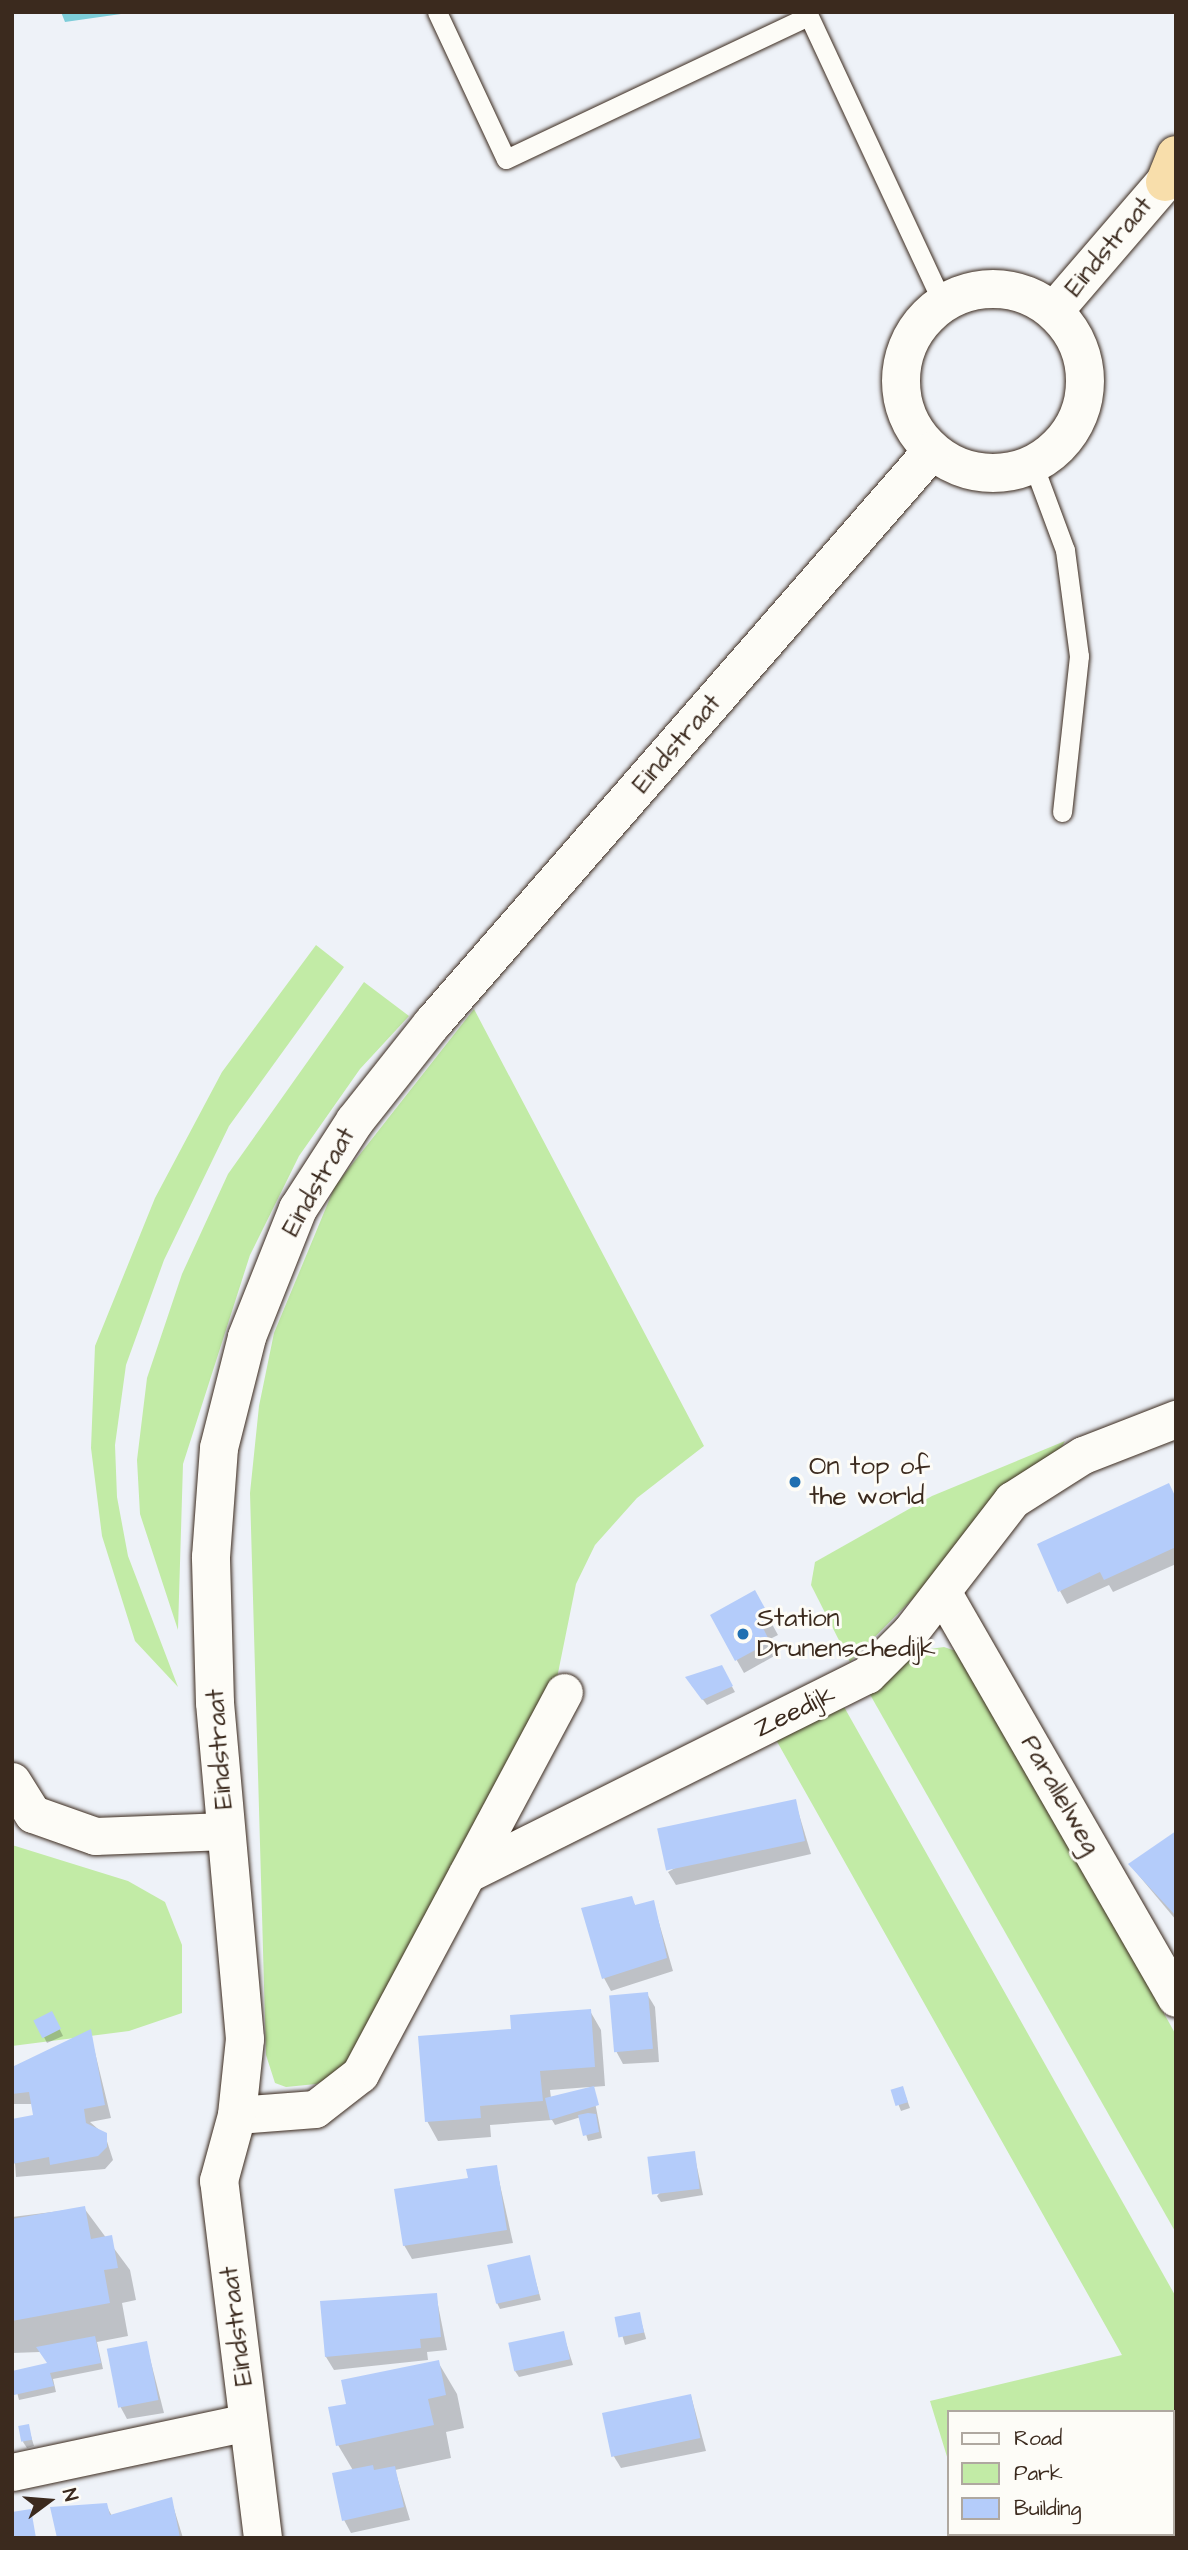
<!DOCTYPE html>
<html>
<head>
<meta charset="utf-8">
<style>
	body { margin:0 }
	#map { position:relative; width:1188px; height:2550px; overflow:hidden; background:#eef2f8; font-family:"Architects Daughter",sans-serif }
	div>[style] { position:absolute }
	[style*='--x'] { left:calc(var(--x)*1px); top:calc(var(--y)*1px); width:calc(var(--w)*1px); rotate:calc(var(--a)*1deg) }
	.green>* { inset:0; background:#c2eba6 }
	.water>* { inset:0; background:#7dcdd9 }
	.shadow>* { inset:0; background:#0003; transform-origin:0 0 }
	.building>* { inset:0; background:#b4ccfa; transform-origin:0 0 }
	.roads { filter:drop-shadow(0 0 2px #3b2a1e) drop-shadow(0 0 2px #3b2a1e) }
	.service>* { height:19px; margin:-9.5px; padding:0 9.5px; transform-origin:9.5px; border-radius:9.5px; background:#fdfcf7 }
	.minor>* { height:37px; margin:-18.5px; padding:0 18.5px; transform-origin:18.5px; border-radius:18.5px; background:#fdfcf7 }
	.secondary>* { height:38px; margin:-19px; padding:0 19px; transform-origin:19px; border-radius:19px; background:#fdfcf7 }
	.secondary>.ring { margin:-19px; padding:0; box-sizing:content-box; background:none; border:38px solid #fdfcf7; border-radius:50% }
	.motorway>* { height:38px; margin:-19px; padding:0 19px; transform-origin:19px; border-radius:19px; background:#f8deab }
	.dots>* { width:19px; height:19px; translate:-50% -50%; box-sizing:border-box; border:4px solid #fdfcf7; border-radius:50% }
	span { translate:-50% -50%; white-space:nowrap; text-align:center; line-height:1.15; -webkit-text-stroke:6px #fdfcf7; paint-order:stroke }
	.street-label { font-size:26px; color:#3b2a1e }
	.poi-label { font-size:26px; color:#3b2a1e }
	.left { translate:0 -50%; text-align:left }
	.frame { position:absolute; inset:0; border:14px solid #3b2a1e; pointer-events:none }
	.legend { position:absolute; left:947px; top:2410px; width:228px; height:126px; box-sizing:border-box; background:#fdfcf7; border:2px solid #afa8a0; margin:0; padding:9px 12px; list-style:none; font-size:21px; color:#3b2a1e }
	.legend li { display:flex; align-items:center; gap:14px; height:35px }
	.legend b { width:35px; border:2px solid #afa8a0 }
	.north { position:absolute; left:14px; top:2466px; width:70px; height:70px; -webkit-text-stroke:5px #fdfcf7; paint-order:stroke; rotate:74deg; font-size:19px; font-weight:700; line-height:28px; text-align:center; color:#3b2a1e }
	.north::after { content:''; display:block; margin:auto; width:24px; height:32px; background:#3b2a1e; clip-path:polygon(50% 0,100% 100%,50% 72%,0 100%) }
</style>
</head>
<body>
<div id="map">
	<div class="green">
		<div style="clip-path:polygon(316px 945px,344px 967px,229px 1126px,164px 1260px,126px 1365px,115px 1445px,117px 1497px,128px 1556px,178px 1687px,135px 1641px,102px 1536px,91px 1448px,95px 1346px,155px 1198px,222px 1072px)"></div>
		<div style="clip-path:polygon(364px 982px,409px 1016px,360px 1069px,299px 1156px,250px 1255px,183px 1464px,178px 1630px,140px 1514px,137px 1460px,147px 1378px,182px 1274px,228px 1174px)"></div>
		<div style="clip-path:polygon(474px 1009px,704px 1446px,637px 1498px,595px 1545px,576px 1584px,557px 1678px,351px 2068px,316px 2084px,286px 2087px,275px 2083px,266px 2055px,250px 1493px,259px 1406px,274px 1333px,335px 1186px)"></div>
		<div style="clip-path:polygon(1065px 1441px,1060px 1450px,850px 1662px,811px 1585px,815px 1562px,932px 1496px)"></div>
		<div style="clip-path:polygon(944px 1647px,959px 1652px,979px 1682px,1176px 2035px,1176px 2233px,868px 1691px,923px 1650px)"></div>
		<div style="clip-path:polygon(843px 1705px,1176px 2297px,1176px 2538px,972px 2538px,1172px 2534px,1172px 2412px,948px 2412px,948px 2460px,930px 2401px,1122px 2355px,775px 1738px)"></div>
		<div style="clip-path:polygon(12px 1845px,128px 1881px,165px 1902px,182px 1945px,182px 2013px,129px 2031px,12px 2046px)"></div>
	</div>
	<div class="water">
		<div style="clip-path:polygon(61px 12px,135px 12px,65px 22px)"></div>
	</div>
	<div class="shadow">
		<div style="clip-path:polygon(1176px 1499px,1176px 1564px,1113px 1592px,1109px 1585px,1067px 1604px,1060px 1591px)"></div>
		<div style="clip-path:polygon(755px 1593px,778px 1635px,768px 1640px,776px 1655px,744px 1673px,712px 1616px)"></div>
		<div style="clip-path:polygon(721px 1667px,735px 1692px,707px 1705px,690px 1683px)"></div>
		<div style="clip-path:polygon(795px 1801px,811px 1854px,676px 1885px,668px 1872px)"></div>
		<div style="clip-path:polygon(1176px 1832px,1176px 1920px,1130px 1865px)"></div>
		<div style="clip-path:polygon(631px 1898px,636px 1907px,653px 1902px,673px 1971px,611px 1991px,604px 1978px)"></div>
		<div style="clip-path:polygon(647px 1994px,655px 2007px,659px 2062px,623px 2064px,616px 2051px)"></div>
		<div style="clip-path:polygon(evenodd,590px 2011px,601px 2030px,605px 2086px,592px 2087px,602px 2138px,588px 2141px,581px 2117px,555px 2125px,552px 2120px,490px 2125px,491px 2137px,438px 2141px,427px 2121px,513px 2030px,590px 2011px,590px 2087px,591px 2089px,551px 2098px,550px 2090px,590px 2087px)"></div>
		<div style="clip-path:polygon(55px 2020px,63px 2036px,47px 2043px,36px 2021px)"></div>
		<div style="clip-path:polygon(90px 2032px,111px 2118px,90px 2122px,105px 2135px,113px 2160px,105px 2169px,16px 2177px,12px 2121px,35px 2117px,33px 2104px,12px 2104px,12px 2073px)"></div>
		<div style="clip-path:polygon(903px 2089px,910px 2108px,901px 2111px,893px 2091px)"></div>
		<div style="clip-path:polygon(694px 2153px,703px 2195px,661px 2202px,657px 2196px)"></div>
		<div style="clip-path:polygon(496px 2167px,513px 2243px,412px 2259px,404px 2245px,470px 2180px)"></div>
		<div style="clip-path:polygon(84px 2208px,130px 2270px,136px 2300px,122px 2303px,128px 2336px,97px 2342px,103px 2369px,53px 2379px,56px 2392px,19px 2400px,12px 2373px,49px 2364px,40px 2352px,12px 2353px,12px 2217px)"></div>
		<div style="clip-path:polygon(529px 2257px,541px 2300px,500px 2309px,497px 2303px)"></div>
		<div style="clip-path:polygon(436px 2295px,447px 2350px,427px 2352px,428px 2360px,334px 2370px,326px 2357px,322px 2303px)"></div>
		<div style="left:639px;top:2314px;width:26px;height:22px;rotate:74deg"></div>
		<div style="clip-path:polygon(563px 2333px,573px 2365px,519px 2377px,515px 2371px)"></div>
		<div style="clip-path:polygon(146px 2343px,164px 2413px,127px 2419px,120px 2406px)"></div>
		<div style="clip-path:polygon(438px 2362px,457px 2394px,464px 2428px,446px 2432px,451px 2458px,395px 2470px,410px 2520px,351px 2533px,344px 2520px,354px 2472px,338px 2445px,348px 2405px)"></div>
		<div style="clip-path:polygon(691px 2396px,706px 2451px,621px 2468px,613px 2455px)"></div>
		<div style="clip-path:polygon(28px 2426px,34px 2446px,27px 2448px,23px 2442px)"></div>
		<div style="clip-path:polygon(171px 2499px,183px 2538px,58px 2538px,106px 2505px,112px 2516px)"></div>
	</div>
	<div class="building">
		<div style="clip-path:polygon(1169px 1483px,1176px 1498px,1176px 1547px,1104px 1580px,1100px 1572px,1058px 1592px,1037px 1544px)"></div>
		<div style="clip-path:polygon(755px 1590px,772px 1621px,762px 1626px,770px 1642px,735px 1661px,710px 1615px)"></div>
		<div style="clip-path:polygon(722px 1665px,733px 1686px,702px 1700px,685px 1677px)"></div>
		<div style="left:796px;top:1799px;width:43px;height:142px;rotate:78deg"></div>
		<div style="clip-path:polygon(1176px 1831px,1176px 1916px,1128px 1864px)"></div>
		<div style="clip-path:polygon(632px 1896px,635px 1905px,654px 1900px,667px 1958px,602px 1979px,581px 1908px)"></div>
		<div style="left:648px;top:1992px;width:57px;height:39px;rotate:85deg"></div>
		<div style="clip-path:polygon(591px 2009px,595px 2067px,540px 2071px,543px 2101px,480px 2106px,481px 2118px,425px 2122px,418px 2036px,511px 2029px,510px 2015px)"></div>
		<div style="left:52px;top:2011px;width:20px;height:21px;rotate:63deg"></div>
		<div style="clip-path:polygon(91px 2029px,105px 2105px,84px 2109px,86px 2123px,107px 2133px,107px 2147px,98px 2156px,50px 2165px,49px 2157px,12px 2164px,12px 2119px,33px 2115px,29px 2092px,12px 2094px,12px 2067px)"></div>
		<div style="clip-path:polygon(594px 2086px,599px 2105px,550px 2120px,545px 2098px)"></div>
		<div style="left:903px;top:2086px;width:17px;height:13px;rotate:73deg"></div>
		<div style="clip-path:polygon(588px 2113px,596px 2114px,599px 2132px,583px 2136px,578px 2115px)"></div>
		<div style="left:695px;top:2151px;width:38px;height:48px;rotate:83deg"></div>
		<div style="clip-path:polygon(497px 2165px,507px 2230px,403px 2246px,394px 2189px,468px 2178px,466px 2169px)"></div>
		<div style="clip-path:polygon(85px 2206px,91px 2239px,112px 2235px,118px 2268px,104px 2270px,110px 2303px,12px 2321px,12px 2219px)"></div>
		<div style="left:530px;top:2255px;width:40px;height:44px;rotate:77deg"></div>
		<div style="clip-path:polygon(437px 2293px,441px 2337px,420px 2339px,421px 2348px,325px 2357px,320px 2301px)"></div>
		<div style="left:640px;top:2312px;width:21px;height:26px;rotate:79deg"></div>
		<div style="left:564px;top:2331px;width:29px;height:57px;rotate:78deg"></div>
		<div style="clip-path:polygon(95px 2336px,101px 2363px,50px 2373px,54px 2386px,14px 2395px,12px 2371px,47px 2363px,36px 2347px)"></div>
		<div style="left:147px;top:2341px;width:60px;height:41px;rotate:79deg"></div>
		<div style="clip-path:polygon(439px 2360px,446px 2395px,428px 2399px,434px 2425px,336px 2446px,328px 2407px,346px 2404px,341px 2380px)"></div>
		<div style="left:691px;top:2394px;width:45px;height:91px;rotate:78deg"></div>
		<div style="left:29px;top:2424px;width:16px;height:11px;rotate:79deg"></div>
		<div style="clip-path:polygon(373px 2465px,374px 2470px,395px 2466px,404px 2507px,342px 2521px,332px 2473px)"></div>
		<div style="clip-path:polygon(172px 2497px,180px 2538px,57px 2538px,50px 2507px,107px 2503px,110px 2515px)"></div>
		<div style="clip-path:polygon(31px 2509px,36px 2538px,12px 2538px,12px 2512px)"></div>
	</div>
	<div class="roads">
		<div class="service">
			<div style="--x:437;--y:12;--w:162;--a:64.9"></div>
			<div style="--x:506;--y:159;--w:334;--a:-25.3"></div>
			<div style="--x:807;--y:12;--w:322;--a:65"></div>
			<div style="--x:1033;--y:464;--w:92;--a:69.6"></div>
			<div style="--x:1065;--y:550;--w:107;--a:82.5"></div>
			<div style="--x:1079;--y:656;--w:157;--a:96.2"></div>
		</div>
		<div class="minor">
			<div style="--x:943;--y:1593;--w:467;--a:60.1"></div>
			<div style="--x:12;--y:1781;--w:39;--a:58"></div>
			<div style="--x:33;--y:1814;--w:66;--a:19.5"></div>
			<div style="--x:95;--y:1836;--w:131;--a:-2.2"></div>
			<div style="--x:467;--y:1874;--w:447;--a:-26.5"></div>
			<div style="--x:867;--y:1675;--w:61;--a:-45"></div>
			<div style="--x:910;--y:1632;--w:167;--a:-52.3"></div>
			<div style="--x:1012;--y:1500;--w:84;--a:-32.4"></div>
			<div style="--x:1083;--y:1455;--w:100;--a:-21.2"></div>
			<div style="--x:237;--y:2115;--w:78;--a:-4.4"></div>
			<div style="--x:315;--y:2109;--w:57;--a:-37.9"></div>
			<div style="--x:360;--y:2074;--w:433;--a:-61.9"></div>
			<div style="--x:12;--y:2472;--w:241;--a:-12"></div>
		</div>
		<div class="secondary">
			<div class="ring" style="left:901px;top:289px;width:146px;height:146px"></div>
			<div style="--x:1054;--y:311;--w:170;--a:-49.3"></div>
			<div style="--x:263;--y:2538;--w:360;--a:-97"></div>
			<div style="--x:219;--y:2181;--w:68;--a:-74.7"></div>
			<div style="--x:237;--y:2115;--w:76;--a:-84"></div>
			<div style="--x:245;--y:2039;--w:337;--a:-95.1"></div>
			<div style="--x:215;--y:1703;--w:146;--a:-91.6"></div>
			<div style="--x:211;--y:1557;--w:109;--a:-85.8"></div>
			<div style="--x:219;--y:1448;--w:114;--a:-75.8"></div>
			<div style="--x:247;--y:1337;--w:138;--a:-68.3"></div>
			<div style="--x:298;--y:1209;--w:105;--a:-57.1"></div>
			<div style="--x:355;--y:1121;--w:124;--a:-51.6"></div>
			<div style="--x:432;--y:1024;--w:760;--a:-48.89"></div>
		</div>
		<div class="motorway">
			<div style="--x:1165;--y:182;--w:29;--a:-68"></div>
		</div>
	</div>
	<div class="dots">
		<div style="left:795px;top:1482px;background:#1f6fb2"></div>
		<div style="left:743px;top:1634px;background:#1f6fb2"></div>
	</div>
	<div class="street-label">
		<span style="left:1109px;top:247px;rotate:-50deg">Eindstraat</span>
		<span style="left:677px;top:744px;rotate:-49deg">Eindstraat</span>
		<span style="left:319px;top:1182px;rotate:-60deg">Eindstraat</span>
		<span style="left:795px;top:1712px;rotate:-26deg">Zeedijk</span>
		<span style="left:220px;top:1749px;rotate:-94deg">Eindstraat</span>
		<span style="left:1060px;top:1795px;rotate:60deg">Parallelweg</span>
		<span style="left:237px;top:2326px;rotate:-97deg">Eindstraat</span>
	</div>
	<div class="poi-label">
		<span class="left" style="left:809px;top:1482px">On top of<br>the world</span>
		<span class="left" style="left:757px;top:1634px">Station<br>Drunenschedijk</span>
	</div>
	<div class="frame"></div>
	<ul class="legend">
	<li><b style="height:9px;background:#fdfcf7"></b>Road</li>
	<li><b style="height:19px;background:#c2eba6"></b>Park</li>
	<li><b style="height:19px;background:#b4ccfa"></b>Building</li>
	</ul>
	<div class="north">N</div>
</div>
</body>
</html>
